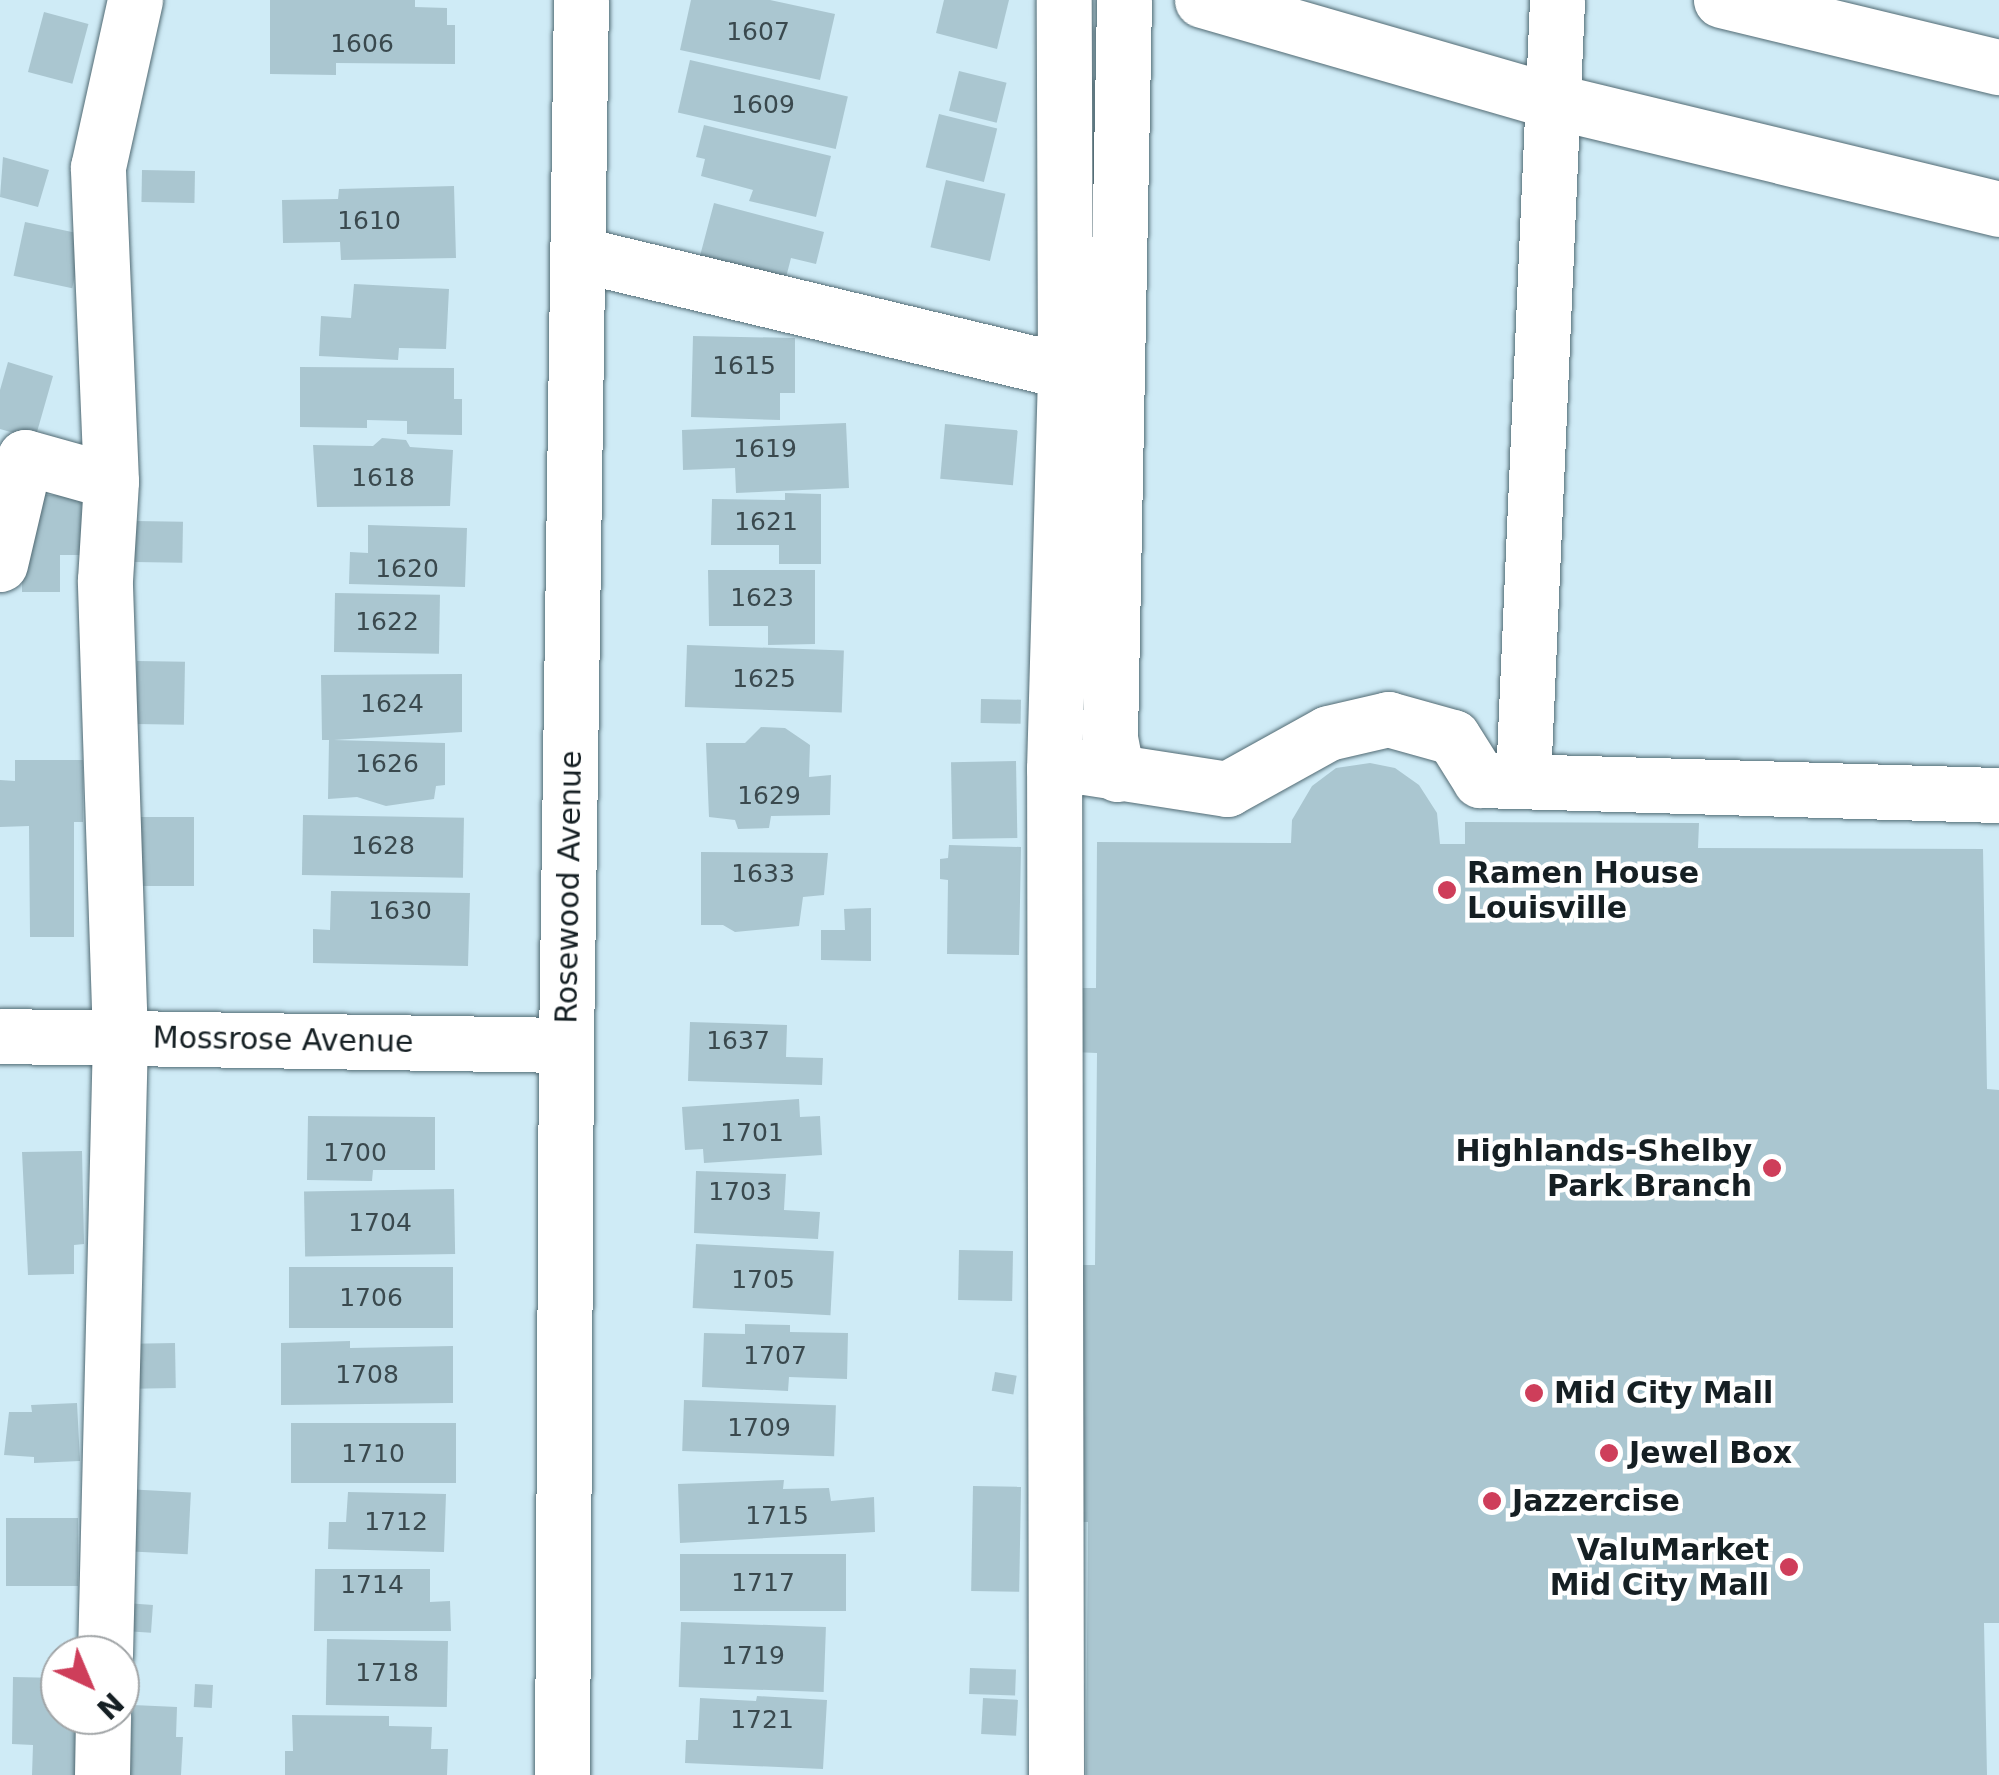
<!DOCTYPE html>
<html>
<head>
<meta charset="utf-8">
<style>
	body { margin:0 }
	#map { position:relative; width:1999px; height:1775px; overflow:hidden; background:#cfebf6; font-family:"DejaVu Sans",sans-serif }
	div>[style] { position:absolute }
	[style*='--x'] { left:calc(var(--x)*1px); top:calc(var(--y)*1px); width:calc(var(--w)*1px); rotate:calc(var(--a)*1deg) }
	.building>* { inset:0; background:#aac6d0; transform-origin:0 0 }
	.roads { filter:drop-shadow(0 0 2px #516a73) drop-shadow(0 0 2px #516a73) }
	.minor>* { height:55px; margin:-27.5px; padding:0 27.5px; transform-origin:27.5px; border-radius:27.5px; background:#fff }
	.major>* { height:55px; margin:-27.5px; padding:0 27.5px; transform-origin:27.5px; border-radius:27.5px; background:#fff }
	.dots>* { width:28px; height:28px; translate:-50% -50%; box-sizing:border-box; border:5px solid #fff; border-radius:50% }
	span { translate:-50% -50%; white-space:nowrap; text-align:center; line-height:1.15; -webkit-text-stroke:9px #fff; paint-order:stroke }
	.number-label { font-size:25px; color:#3a494e }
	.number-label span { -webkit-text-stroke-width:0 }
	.poi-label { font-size:30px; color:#151f23; font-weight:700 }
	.left { translate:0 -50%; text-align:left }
	.right { translate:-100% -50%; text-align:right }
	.street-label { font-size:30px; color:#151f23 }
	.north { position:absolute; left:40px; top:1635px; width:100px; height:100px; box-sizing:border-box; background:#fff; border:2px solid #a1a5a7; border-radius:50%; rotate:136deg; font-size:28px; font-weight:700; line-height:40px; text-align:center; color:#151f23 }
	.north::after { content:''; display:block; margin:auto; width:35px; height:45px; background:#ce3e5a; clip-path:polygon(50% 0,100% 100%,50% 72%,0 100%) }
</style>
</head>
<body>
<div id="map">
	<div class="building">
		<div style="clip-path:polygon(270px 0,415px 0,415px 7px,447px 8px,447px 25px,455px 25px,455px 64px,336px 63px,336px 75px,270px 74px)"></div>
		<div style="clip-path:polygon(691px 0,770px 0,835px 14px,820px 80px,680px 50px)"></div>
		<div style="clip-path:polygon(944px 0,1009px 0,997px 49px,936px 33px)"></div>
		<div style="left:44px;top:12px;width:46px;height:62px;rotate:15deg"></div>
		<div style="left:690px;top:60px;width:162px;height:54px;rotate:13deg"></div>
		<div style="left:959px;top:71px;width:49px;height:41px;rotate:14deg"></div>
		<div style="left:939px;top:114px;width:60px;height:55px;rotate:14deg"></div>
		<div style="clip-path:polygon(704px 125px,831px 156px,816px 217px,749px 201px,753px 190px,701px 176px,705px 159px,696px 157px)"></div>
		<div style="clip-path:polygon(3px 157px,49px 170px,38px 207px,0 197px)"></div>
		<div style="left:142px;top:170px;width:53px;height:32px;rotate:1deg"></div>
		<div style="left:946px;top:180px;width:61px;height:69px;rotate:13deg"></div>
		<div style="clip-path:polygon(454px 186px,456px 258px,341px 260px,340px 242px,283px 243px,282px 200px,338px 199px,339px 189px)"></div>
		<div style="clip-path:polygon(714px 203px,824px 232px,816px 264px,791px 258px,782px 293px,696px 271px)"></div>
		<div style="left:25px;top:222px;width:60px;height:55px;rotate:12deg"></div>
		<div style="clip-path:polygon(354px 284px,449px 289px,446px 349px,399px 348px,398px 360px,319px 356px,321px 316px,351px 318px)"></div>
		<div style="clip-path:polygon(693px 336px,795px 338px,795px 393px,780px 393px,780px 420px,691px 417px)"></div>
		<div style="clip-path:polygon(8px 362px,53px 376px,35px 439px,0 429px,0 390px)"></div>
		<div style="clip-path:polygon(300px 367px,454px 368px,454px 399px,462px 399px,462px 435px,407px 434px,407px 421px,367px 420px,367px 428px,300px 427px)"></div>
		<div style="clip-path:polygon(846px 423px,849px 488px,736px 493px,735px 468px,683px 470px,682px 430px)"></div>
		<div style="left:945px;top:424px;width:73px;height:55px;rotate:5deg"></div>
		<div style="clip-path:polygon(382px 438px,406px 440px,410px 447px,453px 450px,450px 506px,317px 507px,313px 445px,373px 446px)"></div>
		<div style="clip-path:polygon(785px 493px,821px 494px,821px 564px,779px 564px,779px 545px,711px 545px,712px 499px,785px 500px)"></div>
		<div style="clip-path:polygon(23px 494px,82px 496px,81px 555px,60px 555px,60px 592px,22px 592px)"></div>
		<div style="left:135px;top:521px;width:48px;height:41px;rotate:1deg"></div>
		<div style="clip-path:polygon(368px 525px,467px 528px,465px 587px,349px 584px,350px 552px,368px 553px)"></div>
		<div style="clip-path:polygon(708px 570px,815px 570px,815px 644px,768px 645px,768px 626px,709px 626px)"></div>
		<div style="left:335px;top:593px;width:105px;height:59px;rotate:1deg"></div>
		<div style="left:687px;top:645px;width:157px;height:62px;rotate:2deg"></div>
		<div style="left:137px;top:661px;width:48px;height:63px;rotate:1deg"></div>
		<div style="clip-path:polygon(462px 674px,462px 732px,334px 740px,445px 743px,445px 785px,436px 786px,434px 799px,386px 806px,357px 797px,328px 799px,329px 740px,322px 740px,321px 675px)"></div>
		<div style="left:981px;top:699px;width:40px;height:24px;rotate:1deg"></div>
		<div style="clip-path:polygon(761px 727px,785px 728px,810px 745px,809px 777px,831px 775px,830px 815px,771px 816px,769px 828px,738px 829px,735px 820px,709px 817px,706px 743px,745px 743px)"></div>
		<div style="clip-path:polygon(15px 760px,83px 760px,83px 822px,74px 822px,74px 937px,30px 937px,29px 826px,0 827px,0 780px,15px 781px)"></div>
		<div style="left:1016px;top:761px;width:77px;height:65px;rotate:89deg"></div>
		<div style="clip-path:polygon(1370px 763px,1395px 768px,1419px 785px,1437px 813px,1440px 844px,1465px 844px,1465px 822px,1699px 823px,1698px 848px,1983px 849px,1987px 1089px,1999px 1090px,1999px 1623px,1984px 1623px,1987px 1775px,1086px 1775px,1088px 1522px,1069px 1522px,1070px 1265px,1095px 1265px,1097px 1053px,1073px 1052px,1074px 988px,1096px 988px,1097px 842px,1291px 843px,1292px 820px,1312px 786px,1336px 768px)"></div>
		<div style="left:303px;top:815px;width:161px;height:60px;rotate:1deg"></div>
		<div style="left:194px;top:817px;width:69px;height:67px;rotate:90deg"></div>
		<div style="clip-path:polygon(949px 845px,1021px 847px,1019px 955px,947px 954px,948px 880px,940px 879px,940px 859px,948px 858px)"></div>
		<div style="clip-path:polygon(701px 852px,828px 853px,824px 895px,803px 897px,799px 926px,735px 932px,723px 925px,701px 925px)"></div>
		<div style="clip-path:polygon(331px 891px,470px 893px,468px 966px,313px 963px,313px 929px,330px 930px)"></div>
		<div style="clip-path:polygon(871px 908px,871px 961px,821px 960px,821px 930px,845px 930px,844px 909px)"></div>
		<div style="clip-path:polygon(690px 1022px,787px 1025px,786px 1057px,823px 1058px,822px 1085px,688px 1081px)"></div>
		<div style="clip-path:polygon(799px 1099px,800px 1117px,820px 1116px,822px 1155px,704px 1163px,703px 1149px,685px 1150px,682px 1107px)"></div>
		<div style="clip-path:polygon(308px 1116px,435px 1117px,435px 1170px,373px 1170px,372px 1181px,307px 1180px)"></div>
		<div style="clip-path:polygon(82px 1151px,84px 1244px,74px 1245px,74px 1274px,28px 1275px,22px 1152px)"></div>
		<div style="clip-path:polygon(696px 1171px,786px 1174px,784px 1210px,820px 1212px,818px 1239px,694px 1233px)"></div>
		<div style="left:454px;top:1189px;width:65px;height:150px;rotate:89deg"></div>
		<div style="left:696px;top:1244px;width:138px;height:64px;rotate:3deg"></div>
		<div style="left:959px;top:1250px;width:54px;height:50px;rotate:1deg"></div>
		<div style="left:289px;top:1267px;width:164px;height:61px"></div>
		<div style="clip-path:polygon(745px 1324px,790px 1325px,790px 1332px,848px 1333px,847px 1379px,789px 1377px,788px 1391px,702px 1387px,704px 1333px,745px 1334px)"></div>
		<div style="clip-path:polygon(350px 1341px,350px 1348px,453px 1346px,453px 1403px,281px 1405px,281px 1343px)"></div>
		<div style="left:175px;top:1343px;width:45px;height:55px;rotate:89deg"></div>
		<div style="left:995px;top:1372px;width:22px;height:19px;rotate:10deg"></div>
		<div style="left:684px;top:1400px;width:152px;height:51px;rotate:2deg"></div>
		<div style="clip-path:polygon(77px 1403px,80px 1461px,34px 1463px,34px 1457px,4px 1455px,9px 1412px,32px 1412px,31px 1405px)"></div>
		<div style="left:291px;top:1423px;width:165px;height:60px"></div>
		<div style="clip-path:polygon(784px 1480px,783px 1489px,829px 1488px,831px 1501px,874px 1497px,875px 1532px,680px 1543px,678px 1484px)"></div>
		<div style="left:973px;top:1486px;width:48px;height:105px;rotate:1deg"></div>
		<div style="left:125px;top:1489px;width:66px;height:62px;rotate:3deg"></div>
		<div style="clip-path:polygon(348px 1492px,446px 1494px,444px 1552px,328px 1549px,329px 1522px,346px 1522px)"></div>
		<div style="left:6px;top:1518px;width:72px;height:68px"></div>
		<div style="left:680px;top:1554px;width:166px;height:57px"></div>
		<div style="clip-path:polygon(315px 1569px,430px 1569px,430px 1602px,450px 1601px,451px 1631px,314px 1631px)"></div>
		<div style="left:126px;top:1603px;width:27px;height:28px;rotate:4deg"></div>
		<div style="left:681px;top:1622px;width:145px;height:65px;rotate:2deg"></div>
		<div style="left:327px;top:1639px;width:121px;height:66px;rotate:1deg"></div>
		<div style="left:970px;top:1668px;width:46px;height:26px;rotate:2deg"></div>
		<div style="clip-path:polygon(13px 1677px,60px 1678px,60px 1715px,76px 1715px,75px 1775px,32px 1775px,33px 1745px,12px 1744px)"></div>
		<div style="left:195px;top:1684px;width:18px;height:23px;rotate:3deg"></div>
		<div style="clip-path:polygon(757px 1696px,827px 1700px,823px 1769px,685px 1763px,686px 1740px,698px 1740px,700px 1698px,756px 1701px)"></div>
		<div style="left:983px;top:1698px;width:35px;height:36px;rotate:3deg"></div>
		<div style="clip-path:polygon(133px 1705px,177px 1707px,176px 1737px,183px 1737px,181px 1775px,128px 1775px)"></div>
		<div style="clip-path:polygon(292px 1715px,389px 1716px,389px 1726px,432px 1727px,431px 1749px,448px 1749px,447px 1775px,285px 1775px,285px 1751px,293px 1751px)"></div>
	</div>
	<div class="roads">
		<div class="minor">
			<div style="--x:1202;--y:0;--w:365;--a:16.1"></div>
			<div style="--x:1553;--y:101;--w:459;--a:13.6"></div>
			<div style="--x:578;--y:254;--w:501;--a:13.51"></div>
			<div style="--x:0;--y:564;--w:110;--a:-76.8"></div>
			<div style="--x:25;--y:457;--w:89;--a:15.6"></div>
			<div style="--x:1054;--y:769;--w:31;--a:-4"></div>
			<div style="--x:1085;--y:767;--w:144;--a:8.8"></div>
			<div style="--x:1227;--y:789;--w:115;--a:-29"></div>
			<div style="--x:1328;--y:733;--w:62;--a:-13.1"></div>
			<div style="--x:1388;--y:719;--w:67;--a:15.5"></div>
			<div style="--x:1453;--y:737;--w:51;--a:57.9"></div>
			<div style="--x:1480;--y:780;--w:519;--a:1.66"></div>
			<div style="--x:1117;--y:774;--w:38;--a:-101"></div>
			<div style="--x:1110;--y:737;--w:737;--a:-88.91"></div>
			<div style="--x:1523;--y:780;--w:781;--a:-87.5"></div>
			<div style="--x:0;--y:1036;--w:566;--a:0.91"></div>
			<div style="--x:105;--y:1655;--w:617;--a:-88.61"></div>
			<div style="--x:120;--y:1038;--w:458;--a:-91.9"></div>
			<div style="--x:105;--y:580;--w:99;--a:-86.5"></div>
			<div style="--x:111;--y:481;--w:314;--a:-92.4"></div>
			<div style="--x:98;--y:167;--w:171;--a:-77.5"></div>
			<div style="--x:102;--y:1775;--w:60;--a:-89"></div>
			<div style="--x:562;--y:1775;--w:730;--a:-89.69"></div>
			<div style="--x:566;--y:1045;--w:1045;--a:-89.18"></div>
			<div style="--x:1056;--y:1775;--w:1006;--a:-90.11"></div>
			<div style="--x:1054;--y:769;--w:398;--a:-88.4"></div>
			<div style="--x:1065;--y:371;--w:371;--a:-90.2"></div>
		</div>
		<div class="major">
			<div style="--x:1721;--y:0;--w:286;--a:13.6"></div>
		</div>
	</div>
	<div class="dots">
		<div style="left:1447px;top:890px;background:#ce3e5a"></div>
		<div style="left:1772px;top:1168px;background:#ce3e5a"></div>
		<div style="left:1534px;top:1393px;background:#ce3e5a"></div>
		<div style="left:1609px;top:1453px;background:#ce3e5a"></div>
		<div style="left:1492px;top:1501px;background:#ce3e5a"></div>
		<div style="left:1789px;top:1567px;background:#ce3e5a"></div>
	</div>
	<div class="number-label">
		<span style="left:758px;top:32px">1607</span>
		<span style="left:362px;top:44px">1606</span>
		<span style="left:763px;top:105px">1609</span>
		<span style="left:369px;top:221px">1610</span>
		<span style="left:744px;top:366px">1615</span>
		<span style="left:765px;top:449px">1619</span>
		<span style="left:383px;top:478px">1618</span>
		<span style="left:766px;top:522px">1621</span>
		<span style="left:407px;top:569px">1620</span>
		<span style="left:762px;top:598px">1623</span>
		<span style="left:387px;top:622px">1622</span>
		<span style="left:764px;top:679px">1625</span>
		<span style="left:392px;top:704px">1624</span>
		<span style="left:387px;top:764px">1626</span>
		<span style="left:769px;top:796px">1629</span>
		<span style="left:383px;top:846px">1628</span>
		<span style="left:763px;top:874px">1633</span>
		<span style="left:400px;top:911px">1630</span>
		<span style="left:738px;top:1041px">1637</span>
		<span style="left:752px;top:1133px">1701</span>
		<span style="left:355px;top:1153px">1700</span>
		<span style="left:740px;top:1192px">1703</span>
		<span style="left:380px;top:1223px">1704</span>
		<span style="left:763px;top:1280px">1705</span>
		<span style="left:371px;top:1298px">1706</span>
		<span style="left:775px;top:1356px">1707</span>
		<span style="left:367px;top:1375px">1708</span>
		<span style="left:759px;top:1428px">1709</span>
		<span style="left:373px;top:1454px">1710</span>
		<span style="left:777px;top:1516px">1715</span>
		<span style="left:396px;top:1522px">1712</span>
		<span style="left:763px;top:1583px">1717</span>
		<span style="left:372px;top:1585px">1714</span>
		<span style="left:753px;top:1656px">1719</span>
		<span style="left:387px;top:1673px">1718</span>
		<span style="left:762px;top:1720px">1721</span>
	</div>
	<div class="poi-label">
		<span class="left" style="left:1467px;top:890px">Ramen House<br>Louisville</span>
		<span class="right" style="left:1752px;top:1168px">Highlands-Shelby<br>Park Branch</span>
		<span class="left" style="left:1554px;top:1393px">Mid City Mall</span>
		<span class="left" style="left:1629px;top:1453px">Jewel Box</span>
		<span class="left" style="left:1512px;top:1501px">Jazzercise</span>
		<span class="right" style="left:1769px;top:1567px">ValuMarket<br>Mid City Mall</span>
	</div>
	<div class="street-label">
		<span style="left:569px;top:887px;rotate:-89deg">Rosewood Avenue</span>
		<span style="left:283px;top:1040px;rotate:1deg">Mossrose Avenue</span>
	</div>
	<div class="north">N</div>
</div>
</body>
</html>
